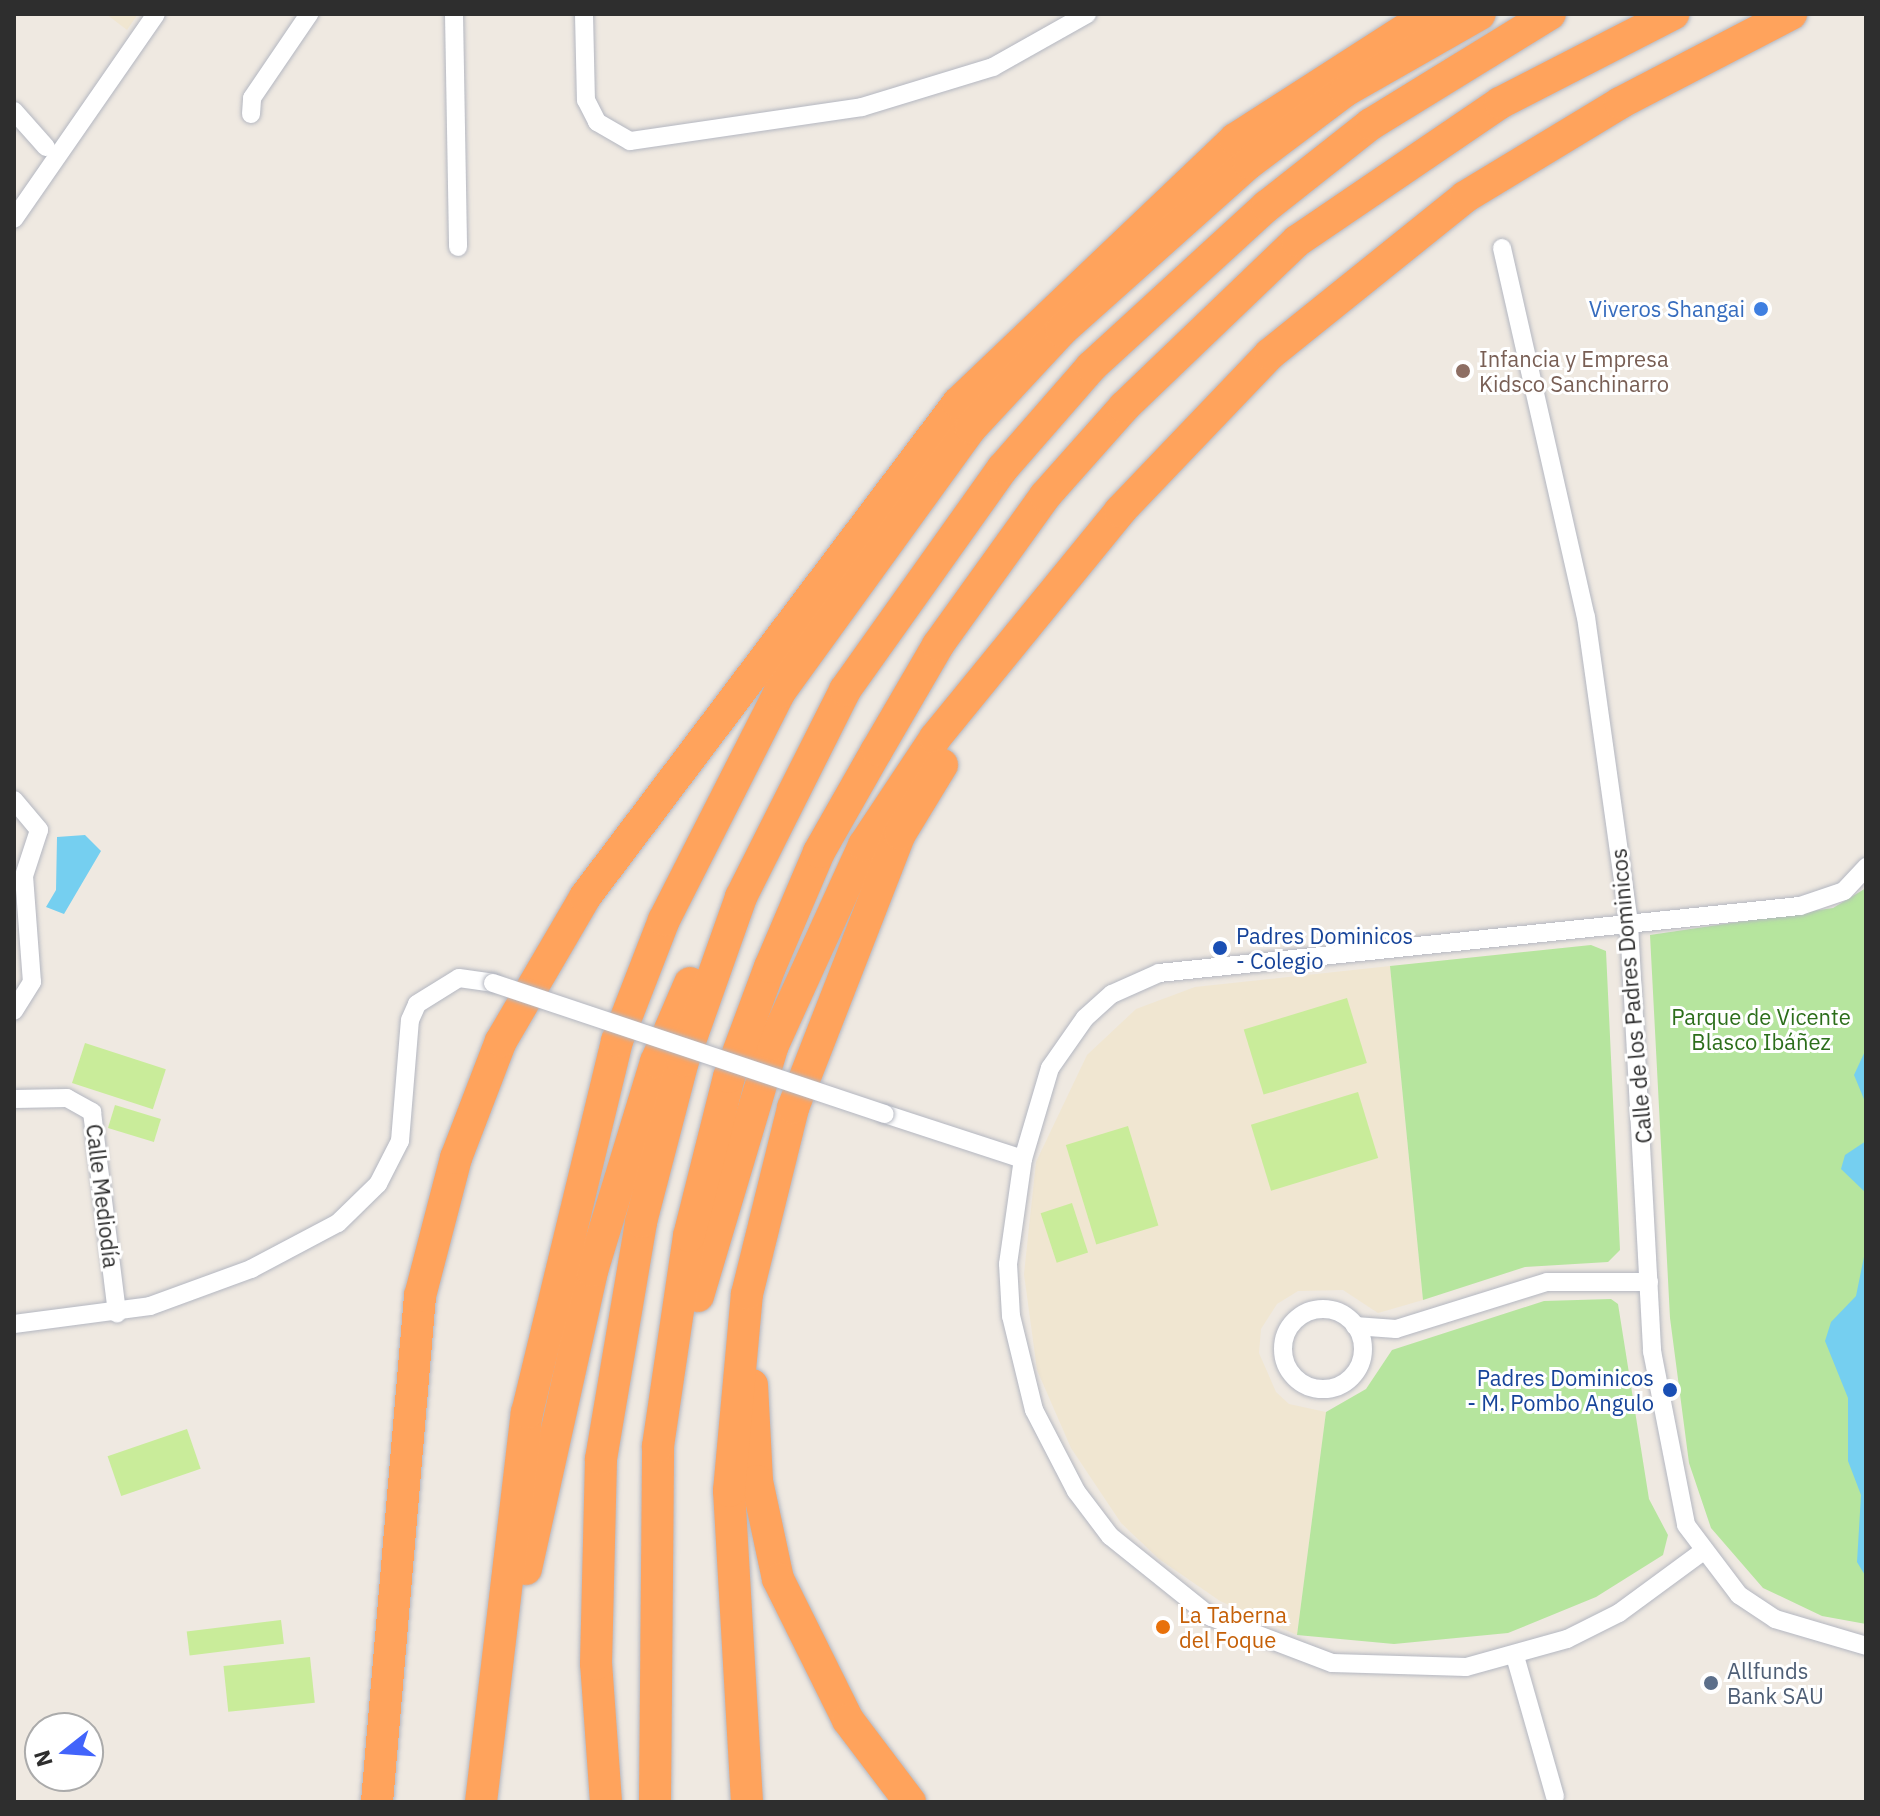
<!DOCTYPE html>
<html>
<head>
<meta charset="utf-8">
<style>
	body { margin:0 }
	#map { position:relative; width:1880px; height:1816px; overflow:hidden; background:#efe9e1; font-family:"IBM Plex Sans",sans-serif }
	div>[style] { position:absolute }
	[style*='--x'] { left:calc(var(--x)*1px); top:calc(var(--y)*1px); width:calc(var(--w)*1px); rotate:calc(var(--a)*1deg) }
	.education>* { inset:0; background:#f0e6d1 }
	.green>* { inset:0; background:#b6e59e }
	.pitch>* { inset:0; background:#c9ec9a; transform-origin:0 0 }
	.water>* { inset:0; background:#75cff0 }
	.roads { filter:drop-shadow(0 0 2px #b4b7c1) drop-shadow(0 0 2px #b4b7c1) }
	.street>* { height:18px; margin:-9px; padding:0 9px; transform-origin:9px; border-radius:9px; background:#fff }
	.street>.ring { margin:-9px; padding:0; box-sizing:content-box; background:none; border:18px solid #fff; border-radius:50% }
	.highway>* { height:32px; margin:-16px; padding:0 16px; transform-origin:16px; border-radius:16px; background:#ffa35c }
	.bridges { filter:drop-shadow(0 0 2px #b4b7c1) drop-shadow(0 0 2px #b4b7c1) }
	.street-bridge>* { height:18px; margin:-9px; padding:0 9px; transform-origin:9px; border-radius:9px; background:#fff }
	.dots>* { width:22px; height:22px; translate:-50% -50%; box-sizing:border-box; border:4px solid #fff; border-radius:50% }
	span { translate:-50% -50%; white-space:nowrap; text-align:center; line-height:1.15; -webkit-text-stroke:6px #fff; paint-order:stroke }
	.shop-label { font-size:22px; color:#366cbe }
	.right { translate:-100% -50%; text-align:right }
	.education-label { font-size:22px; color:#785e54 }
	.left { translate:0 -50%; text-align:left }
	.transit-label { font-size:22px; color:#164399 }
	.street-label { font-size:22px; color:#2e2e2e }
	.park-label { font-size:22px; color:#2c6e1b }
	.food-label { font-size:22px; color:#c56008 }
	.service-label { font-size:22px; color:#4e5e75 }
	.frame { position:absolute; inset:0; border:16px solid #2e2e2e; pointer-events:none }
	.north { position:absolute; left:24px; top:1712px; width:80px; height:80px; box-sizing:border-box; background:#fff; border:2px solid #ababab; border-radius:50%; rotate:253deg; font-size:22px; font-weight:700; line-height:32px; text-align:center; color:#2e2e2e }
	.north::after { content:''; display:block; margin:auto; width:28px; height:36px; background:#4264fb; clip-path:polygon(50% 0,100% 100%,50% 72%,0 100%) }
</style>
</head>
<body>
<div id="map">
	<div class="education">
		<div style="clip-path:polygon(106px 14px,138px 14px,127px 30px)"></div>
		<div style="clip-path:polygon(1390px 966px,1423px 1300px,1378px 1313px,1343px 1290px,1298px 1291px,1277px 1304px,1261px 1329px,1259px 1353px,1276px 1392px,1289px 1404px,1326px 1412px,1297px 1635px,1220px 1601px,1159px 1559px,1121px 1523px,1071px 1448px,1037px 1370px,1024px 1274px,1036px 1162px,1087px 1055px,1136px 1009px,1195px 987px)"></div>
	</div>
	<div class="green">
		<div style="clip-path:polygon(1866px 888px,1866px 1624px,1822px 1616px,1763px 1588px,1711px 1528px,1689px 1463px,1670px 1318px,1650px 935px,1833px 908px)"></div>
		<div style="clip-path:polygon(1591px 945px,1606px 951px,1620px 1250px,1608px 1262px,1525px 1267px,1423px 1300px,1390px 966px)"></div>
		<div style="clip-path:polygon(1611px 1299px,1618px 1304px,1649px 1499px,1668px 1535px,1663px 1555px,1596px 1597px,1508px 1633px,1394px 1644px,1297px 1635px,1326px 1412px,1366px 1389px,1392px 1350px,1544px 1301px)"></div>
	</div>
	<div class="pitch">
		<div style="left:1347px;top:998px;width:68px;height:108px;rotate:73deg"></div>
		<div style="left:85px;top:1043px;width:85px;height:42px;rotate:18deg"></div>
		<div style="left:1358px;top:1092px;width:69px;height:112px;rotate:73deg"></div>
		<div style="left:115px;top:1105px;width:48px;height:24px;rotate:17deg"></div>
		<div style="left:1128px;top:1126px;width:104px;height:65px;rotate:73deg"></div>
		<div style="left:1072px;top:1203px;width:52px;height:33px;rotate:72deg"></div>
		<div style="left:187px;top:1429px;width:42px;height:84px;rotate:71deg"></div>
		<div style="left:281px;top:1620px;width:24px;height:95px;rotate:83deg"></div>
		<div style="left:310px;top:1657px;width:46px;height:87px;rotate:84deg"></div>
	</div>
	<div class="water">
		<div style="clip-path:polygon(85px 835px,101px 851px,64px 914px,46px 907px,56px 890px,57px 837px)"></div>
		<div style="clip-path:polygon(1866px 1049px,1866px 1104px,1854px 1075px)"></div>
		<div style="clip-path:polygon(1866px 1141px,1866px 1193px,1841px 1169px,1845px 1155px)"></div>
		<div style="clip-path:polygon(1866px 1247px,1865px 1450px,1866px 1577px,1857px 1562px,1861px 1495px,1848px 1461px,1848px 1398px,1825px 1341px,1831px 1322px,1856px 1296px)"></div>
	</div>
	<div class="roads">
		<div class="street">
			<div style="--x:454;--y:14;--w:233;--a:89"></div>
			<div style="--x:584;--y:14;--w:86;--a:88.7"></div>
			<div style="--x:586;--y:100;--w:25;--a:63"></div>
			<div style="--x:597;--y:122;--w:38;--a:30"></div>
			<div style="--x:630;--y:141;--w:234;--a:-8.3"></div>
			<div style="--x:862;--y:107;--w:137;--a:-17"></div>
			<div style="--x:993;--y:67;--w:108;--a:-29.4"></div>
			<div style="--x:14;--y:111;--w:48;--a:48.4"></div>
			<div style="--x:251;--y:114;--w:16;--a:-86"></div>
			<div style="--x:252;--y:98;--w:102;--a:-55.8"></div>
			<div style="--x:14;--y:219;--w:249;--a:-55.3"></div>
			<div style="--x:1502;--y:248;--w:378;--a:77.2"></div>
			<div style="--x:1586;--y:617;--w:310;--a:82"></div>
			<div style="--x:1629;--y:924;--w:428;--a:86.9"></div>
			<div style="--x:1652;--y:1351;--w:177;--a:78.9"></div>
			<div style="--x:1686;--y:1525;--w:88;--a:52.9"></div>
			<div style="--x:1739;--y:1595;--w:43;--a:33.7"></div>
			<div style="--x:1775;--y:1619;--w:95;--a:16.5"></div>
			<div style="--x:14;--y:800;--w:39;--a:50"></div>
			<div style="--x:39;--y:830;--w:48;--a:108.1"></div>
			<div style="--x:24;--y:876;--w:106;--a:85.7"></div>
			<div style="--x:32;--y:982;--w:34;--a:122"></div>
			<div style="--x:14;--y:1099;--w:53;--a:-1.1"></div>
			<div style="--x:67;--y:1098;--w:29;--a:29"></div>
			<div style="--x:92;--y:1112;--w:203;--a:82.9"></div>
			<div style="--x:885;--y:1114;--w:145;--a:18.1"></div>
			<div class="ring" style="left:1283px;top:1309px;width:62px;height:62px"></div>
			<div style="--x:14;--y:1324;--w:137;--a:-7.5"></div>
			<div style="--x:150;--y:1306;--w:108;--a:-20.1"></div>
			<div style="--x:251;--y:1269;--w:98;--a:-27.9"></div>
			<div style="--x:338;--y:1223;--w:56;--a:-44.3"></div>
			<div style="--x:378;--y:1184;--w:48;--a:-62.9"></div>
			<div style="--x:400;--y:1141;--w:121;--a:-85.3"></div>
			<div style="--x:410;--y:1020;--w:17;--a:-66"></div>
			<div style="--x:417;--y:1004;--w:49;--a:-31.8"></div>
			<div style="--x:459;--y:978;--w:34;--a:8"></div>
			<div style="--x:1355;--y:1326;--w:41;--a:4.2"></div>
			<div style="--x:1396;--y:1329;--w:158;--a:-17.3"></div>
			<div style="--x:1547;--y:1282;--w:102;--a:0"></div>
			<div style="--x:1702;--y:1552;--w:103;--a:143.7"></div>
			<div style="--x:1619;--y:1613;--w:58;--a:153.4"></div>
			<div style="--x:1567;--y:1639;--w:105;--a:164.5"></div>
			<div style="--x:1466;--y:1667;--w:134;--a:-178.3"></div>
			<div style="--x:1332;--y:1663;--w:129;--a:-159.2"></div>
			<div style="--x:1211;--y:1617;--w:129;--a:-141.3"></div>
			<div style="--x:1110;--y:1536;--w:56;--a:-127.1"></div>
			<div style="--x:1076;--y:1491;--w:91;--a:-117.4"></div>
			<div style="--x:1034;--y:1410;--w:97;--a:-103.7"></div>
			<div style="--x:1011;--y:1316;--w:52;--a:-93.3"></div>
			<div style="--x:1008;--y:1264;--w:106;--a:-81.9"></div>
			<div style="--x:1023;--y:1159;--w:95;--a:-73.5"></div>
			<div style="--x:1050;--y:1068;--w:61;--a:-55"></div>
			<div style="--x:1085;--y:1018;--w:36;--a:-42"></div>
			<div style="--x:1112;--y:994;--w:51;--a:-24.1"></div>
			<div style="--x:1159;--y:973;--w:644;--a:-5.97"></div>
			<div style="--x:1800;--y:906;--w:46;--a:-18.8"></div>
			<div style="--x:1844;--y:891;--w:33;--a:-47"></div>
			<div style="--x:1515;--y:1656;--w:146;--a:74.1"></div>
		</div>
		<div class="highway">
			<div style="--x:698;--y:1296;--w:262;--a:-73.4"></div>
			<div style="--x:773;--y:1045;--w:220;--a:-65.5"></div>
			<div style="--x:864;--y:845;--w:128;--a:-56.4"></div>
			<div style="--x:935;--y:738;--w:293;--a:-50.8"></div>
			<div style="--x:1120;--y:511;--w:217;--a:-46.3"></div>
			<div style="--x:1270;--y:354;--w:250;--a:-38.8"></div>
			<div style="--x:1465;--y:197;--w:181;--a:-31.2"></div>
			<div style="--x:1620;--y:103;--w:193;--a:-27.5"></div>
			<div style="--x:752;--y:1385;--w:96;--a:87"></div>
			<div style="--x:757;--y:1481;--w:100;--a:77.9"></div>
			<div style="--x:778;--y:1579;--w:157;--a:63.6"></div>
			<div style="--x:848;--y:1720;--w:103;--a:52.9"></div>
			<div style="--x:526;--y:1569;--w:305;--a:-77.5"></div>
			<div style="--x:592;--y:1271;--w:219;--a:-73"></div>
			<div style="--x:656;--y:1062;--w:86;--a:-66.7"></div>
			<div style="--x:377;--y:1802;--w:508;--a:-85.14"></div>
			<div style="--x:420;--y:1296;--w:143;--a:-75.4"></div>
			<div style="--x:456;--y:1158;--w:125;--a:-69"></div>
			<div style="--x:501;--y:1041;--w:167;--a:-59.7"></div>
			<div style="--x:585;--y:897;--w:619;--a:-52.94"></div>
			<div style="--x:958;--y:403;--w:383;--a:-43.6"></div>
			<div style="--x:1235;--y:139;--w:232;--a:-32.7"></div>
			<div style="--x:481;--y:1802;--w:392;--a:-83.3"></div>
			<div style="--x:527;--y:1413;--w:383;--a:-76.4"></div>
			<div style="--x:617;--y:1041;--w:130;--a:-68.8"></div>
			<div style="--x:664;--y:920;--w:254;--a:-63.1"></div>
			<div style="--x:779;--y:693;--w:327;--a:-54.1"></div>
			<div style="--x:971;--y:428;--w:132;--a:-47.1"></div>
			<div style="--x:1061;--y:331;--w:252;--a:-41.8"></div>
			<div style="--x:1249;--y:163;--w:120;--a:-36.9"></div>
			<div style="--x:1345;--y:91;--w:155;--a:-29.7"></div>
			<div style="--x:606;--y:1802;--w:138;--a:-94.1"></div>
			<div style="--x:596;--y:1664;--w:205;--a:-88.6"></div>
			<div style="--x:601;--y:1459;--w:240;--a:-80.4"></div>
			<div style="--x:641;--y:1222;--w:166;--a:-75.4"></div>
			<div style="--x:683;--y:1061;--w:174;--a:-70.5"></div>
			<div style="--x:741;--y:897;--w:232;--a:-63.3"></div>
			<div style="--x:845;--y:690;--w:272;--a:-54.6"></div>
			<div style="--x:1003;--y:468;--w:134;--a:-48.9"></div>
			<div style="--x:1091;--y:367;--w:239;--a:-42.5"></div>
			<div style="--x:1267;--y:206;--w:132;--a:-38.3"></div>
			<div style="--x:1371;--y:124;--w:210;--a:-31.6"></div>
			<div style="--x:655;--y:1802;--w:356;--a:-89.5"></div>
			<div style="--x:658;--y:1446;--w:212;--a:-81.6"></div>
			<div style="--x:689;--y:1236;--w:164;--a:-75.9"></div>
			<div style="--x:729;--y:1077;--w:117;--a:-69.6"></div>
			<div style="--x:770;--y:967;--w:125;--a:-66.9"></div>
			<div style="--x:819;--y:852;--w:117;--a:-60.4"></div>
			<div style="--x:877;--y:750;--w:121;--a:-59.8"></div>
			<div style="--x:938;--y:645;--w:183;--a:-54.3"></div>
			<div style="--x:1045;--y:496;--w:119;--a:-48.4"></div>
			<div style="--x:1124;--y:407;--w:240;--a:-43.8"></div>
			<div style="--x:1297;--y:241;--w:245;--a:-34.2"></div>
			<div style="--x:1500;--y:103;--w:195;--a:-27.2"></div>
			<div style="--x:747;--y:1802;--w:312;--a:-93.3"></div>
			<div style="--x:729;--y:1491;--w:198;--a:-84.8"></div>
			<div style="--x:747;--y:1294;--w:192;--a:-76.1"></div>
			<div style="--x:793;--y:1108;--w:294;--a:-68.7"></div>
			<div style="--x:900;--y:834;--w:81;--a:-58.7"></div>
		</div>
	</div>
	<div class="bridges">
		<div class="street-bridge">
			<div style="--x:493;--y:983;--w:413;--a:18.5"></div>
		</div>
	</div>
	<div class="dots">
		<div style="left:1761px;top:309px;background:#3f7fe0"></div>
		<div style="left:1463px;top:371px;background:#8d6e63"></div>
		<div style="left:1220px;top:948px;background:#1a4fb4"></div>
		<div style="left:1670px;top:1390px;background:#1a4fb4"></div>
		<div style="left:1163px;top:1627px;background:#e8710a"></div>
		<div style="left:1711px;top:1683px;background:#5c6f8a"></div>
	</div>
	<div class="shop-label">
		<span class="right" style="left:1745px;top:309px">Viveros Shangai</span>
	</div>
	<div class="education-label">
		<span class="left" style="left:1479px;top:371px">Infancia y Empresa<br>Kidsco Sanchinarro</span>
	</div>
	<div class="transit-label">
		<span class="left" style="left:1236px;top:948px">Padres Dominicos<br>- Colegio</span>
		<span class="right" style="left:1654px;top:1390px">Padres Dominicos<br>- M. Pombo Angulo</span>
	</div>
	<div class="street-label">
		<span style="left:1631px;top:996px;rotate:-95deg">Calle de los Padres Dominicos</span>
		<span style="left:103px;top:1196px;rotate:83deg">Calle Mediodía</span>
	</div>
	<div class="park-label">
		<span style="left:1761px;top:1029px">Parque de Vicente<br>Blasco Ibáñez</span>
	</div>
	<div class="food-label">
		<span class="left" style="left:1179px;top:1627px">La Taberna<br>del Foque</span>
	</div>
	<div class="service-label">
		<span class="left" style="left:1727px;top:1683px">Allfunds<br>Bank SAU</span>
	</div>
	<div class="frame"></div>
	<div class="north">N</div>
</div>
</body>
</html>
